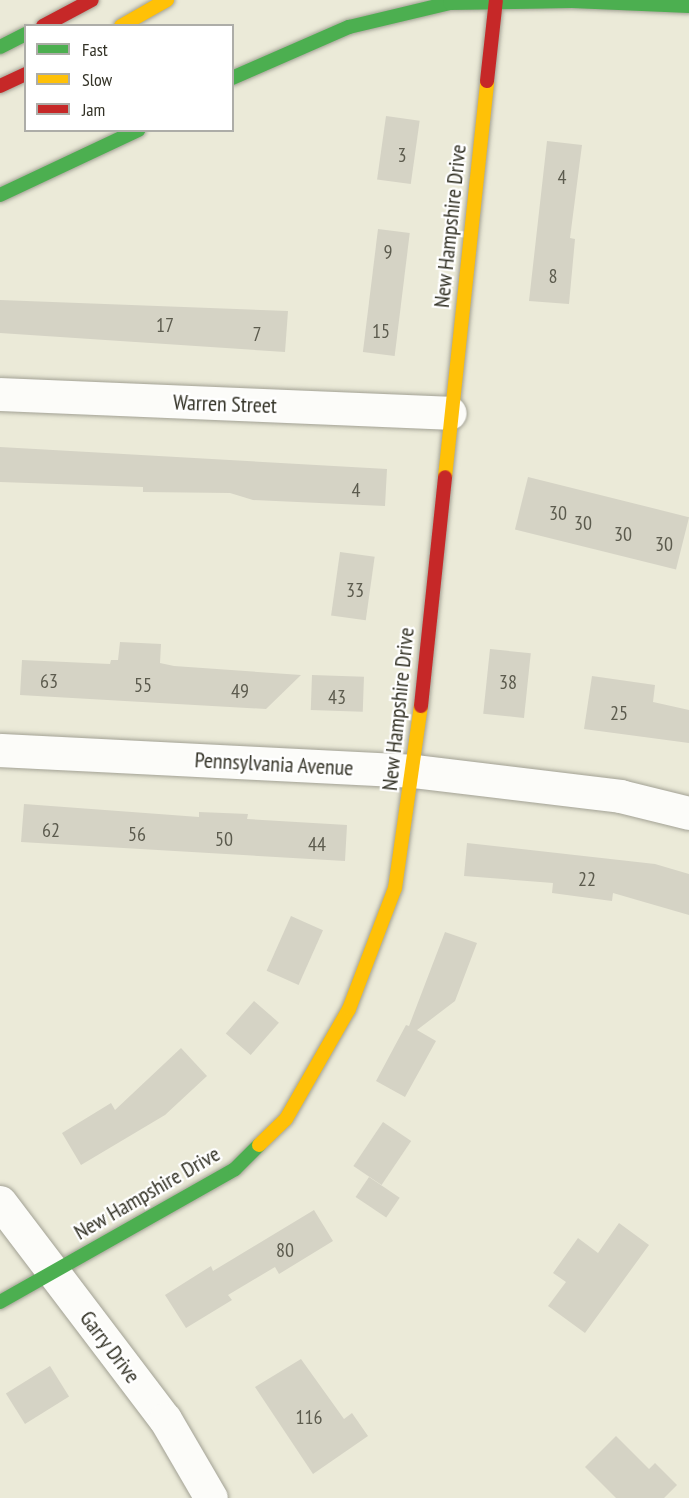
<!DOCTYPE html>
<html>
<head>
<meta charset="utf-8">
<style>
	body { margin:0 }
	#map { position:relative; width:689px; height:1498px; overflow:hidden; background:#ebead8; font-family:"PT Sans Narrow",sans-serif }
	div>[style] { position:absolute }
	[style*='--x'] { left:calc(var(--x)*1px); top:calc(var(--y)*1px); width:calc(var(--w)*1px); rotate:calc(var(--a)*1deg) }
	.building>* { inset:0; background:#d5d3c5; transform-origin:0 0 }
	.roads { filter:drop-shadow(0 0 2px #a2a194) drop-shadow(0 0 2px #a2a194) }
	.street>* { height:33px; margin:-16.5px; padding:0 16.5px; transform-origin:16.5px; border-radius:16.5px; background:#fcfcf9 }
	.fast>* { height:14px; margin:-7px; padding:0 7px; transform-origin:7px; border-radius:7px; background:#4caf50 }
	.slow>* { height:14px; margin:-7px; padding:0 7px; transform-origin:7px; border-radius:7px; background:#ffc107 }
	.jam>* { height:14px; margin:-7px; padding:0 7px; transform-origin:7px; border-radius:7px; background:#c62828 }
	span { translate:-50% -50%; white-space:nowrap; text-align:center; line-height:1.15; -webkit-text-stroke:4.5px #fff; paint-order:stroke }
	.number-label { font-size:20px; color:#5c5b4e }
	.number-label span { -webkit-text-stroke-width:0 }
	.street-label { font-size:22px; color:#333226 }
	.legend { position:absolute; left:24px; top:24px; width:210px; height:108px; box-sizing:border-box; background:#fff; border:2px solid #adada8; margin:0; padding:8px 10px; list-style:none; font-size:18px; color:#333226 }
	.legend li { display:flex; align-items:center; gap:12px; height:30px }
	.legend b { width:30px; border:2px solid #adada8 }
</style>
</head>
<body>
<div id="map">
	<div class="building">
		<div style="left:386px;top:116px;width:34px;height:64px;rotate:8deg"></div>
		<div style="clip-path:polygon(547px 141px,582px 145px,570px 238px,575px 239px,569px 304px,529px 301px)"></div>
		<div style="left:378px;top:229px;width:32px;height:124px;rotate:7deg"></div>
		<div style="clip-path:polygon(0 300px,288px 311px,285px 352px,0 333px)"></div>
		<div style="clip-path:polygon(0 447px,387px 469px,385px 506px,253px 500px,230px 493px,143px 492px,143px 487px,0 482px)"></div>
		<div style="left:528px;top:477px;width:166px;height:54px;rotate:14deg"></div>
		<div style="left:340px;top:552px;width:35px;height:64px;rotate:8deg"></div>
		<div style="clip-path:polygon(120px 642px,161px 644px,160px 663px,174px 666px,301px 675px,266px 709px,20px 695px,22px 660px,110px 664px,111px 660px,118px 660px)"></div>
		<div style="left:490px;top:649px;width:41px;height:65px;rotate:6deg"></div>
		<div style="left:312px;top:675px;width:52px;height:35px;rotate:2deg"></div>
		<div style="clip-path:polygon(592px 676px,655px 685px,653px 702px,689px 710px,689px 743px,584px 729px)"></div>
		<div style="clip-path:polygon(24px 804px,199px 817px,199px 812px,248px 814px,247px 819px,347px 825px,345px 861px,21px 842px)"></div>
		<div style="clip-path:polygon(467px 843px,655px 864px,689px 874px,689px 915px,613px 893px,612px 901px,552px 893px,553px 883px,464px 876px)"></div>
		<div style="left:291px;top:916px;width:35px;height:60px;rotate:24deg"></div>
		<div style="clip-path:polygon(445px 932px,477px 943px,455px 1001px,417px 1030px,436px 1041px,405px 1097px,376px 1081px,406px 1025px,409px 1026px)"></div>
		<div style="left:254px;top:1001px;width:33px;height:43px;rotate:41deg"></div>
		<div style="clip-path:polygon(181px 1048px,207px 1076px,165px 1115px,81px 1165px,62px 1133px,111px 1103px,115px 1110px)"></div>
		<div style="left:383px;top:1122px;width:34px;height:53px;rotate:34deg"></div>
		<div style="left:369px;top:1177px;width:37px;height:24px;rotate:34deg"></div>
		<div style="clip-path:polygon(314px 1210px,333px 1241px,279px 1274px,275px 1267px,228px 1295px,232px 1300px,186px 1328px,165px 1295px,211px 1266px,213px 1271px)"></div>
		<div style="clip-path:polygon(619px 1223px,649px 1245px,585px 1333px,548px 1306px,566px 1282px,553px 1273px,578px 1238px,598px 1253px)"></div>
		<div style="clip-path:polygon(301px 1359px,344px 1419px,352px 1413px,368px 1436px,313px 1474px,255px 1387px)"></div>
		<div style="left:50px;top:1366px;width:36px;height:52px;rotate:58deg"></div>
		<div style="clip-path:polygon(616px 1436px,649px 1469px,655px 1463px,677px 1485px,664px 1498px,616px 1498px,585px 1467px)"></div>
	</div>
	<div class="roads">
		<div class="street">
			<div style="--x:0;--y:394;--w:450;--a:2.4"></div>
			<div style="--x:0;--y:750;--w:415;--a:2.9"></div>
			<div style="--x:414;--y:771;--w:208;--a:6.9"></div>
			<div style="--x:620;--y:796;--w:71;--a:13.8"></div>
			<div style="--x:0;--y:1202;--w:273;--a:52.8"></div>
			<div style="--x:165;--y:1419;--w:91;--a:59.8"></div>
		</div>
		<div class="fast">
			<div style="--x:0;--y:47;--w:29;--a:-27"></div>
			<div style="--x:232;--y:78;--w:128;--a:-23.6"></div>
			<div style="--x:349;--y:27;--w:104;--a:-13.4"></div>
			<div style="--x:450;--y:3;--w:122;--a:-0.9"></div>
			<div style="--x:572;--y:1;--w:117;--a:2.4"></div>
			<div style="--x:0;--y:195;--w:153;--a:-25.2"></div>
			<div style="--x:0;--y:1302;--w:270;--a:-29.5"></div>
			<div style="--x:235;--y:1169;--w:34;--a:-45"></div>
		</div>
		<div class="slow">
			<div style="--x:121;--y:26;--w:53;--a:-29.5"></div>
			<div style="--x:445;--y:477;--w:398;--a:-83.9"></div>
			<div style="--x:259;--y:1145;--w:37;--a:-44"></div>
			<div style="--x:286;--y:1119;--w:127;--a:-60.2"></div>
			<div style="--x:349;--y:1009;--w:129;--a:-69.2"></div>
			<div style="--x:395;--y:888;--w:184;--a:-81.9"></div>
		</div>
		<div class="jam">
			<div style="--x:43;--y:26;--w:55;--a:-28"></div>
			<div style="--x:487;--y:81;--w:81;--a:-83.7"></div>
			<div style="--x:0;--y:86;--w:29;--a:-25"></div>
			<div style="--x:421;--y:706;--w:230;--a:-84"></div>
		</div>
	</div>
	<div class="number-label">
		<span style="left:402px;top:155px">3</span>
		<span style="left:562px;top:177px">4</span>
		<span style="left:388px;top:252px">9</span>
		<span style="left:553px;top:276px">8</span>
		<span style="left:165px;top:325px">17</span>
		<span style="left:381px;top:331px">15</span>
		<span style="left:257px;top:334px">7</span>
		<span style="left:356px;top:490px">4</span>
		<span style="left:558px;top:513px">30</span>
		<span style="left:583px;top:523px">30</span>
		<span style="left:623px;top:534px">30</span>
		<span style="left:664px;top:544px">30</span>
		<span style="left:355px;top:590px">33</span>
		<span style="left:49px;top:681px">63</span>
		<span style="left:508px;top:682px">38</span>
		<span style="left:143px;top:685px">55</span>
		<span style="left:240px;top:691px">49</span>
		<span style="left:337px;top:697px">43</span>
		<span style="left:619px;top:713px">25</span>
		<span style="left:51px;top:830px">62</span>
		<span style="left:137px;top:834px">56</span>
		<span style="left:224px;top:839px">50</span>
		<span style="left:317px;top:844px">44</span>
		<span style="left:587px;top:879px">22</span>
		<span style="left:285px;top:1250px">80</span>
		<span style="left:309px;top:1417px">116</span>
	</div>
	<div class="street-label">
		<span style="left:450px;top:226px;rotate:-84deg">New Hampshire Drive</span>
		<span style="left:225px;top:404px;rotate:2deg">Warren Street</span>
		<span style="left:398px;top:709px;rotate:-84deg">New Hampshire Drive</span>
		<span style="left:274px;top:764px;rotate:3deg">Pennsylvania Avenue</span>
		<span style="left:147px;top:1193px;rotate:-30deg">New Hampshire Drive</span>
		<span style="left:110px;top:1347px;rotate:53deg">Garry Drive</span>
	</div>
	<ul class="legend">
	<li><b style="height:8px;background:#4caf50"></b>Fast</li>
	<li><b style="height:8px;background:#ffc107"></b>Slow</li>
	<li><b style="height:8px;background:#c62828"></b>Jam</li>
	</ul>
</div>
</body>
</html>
